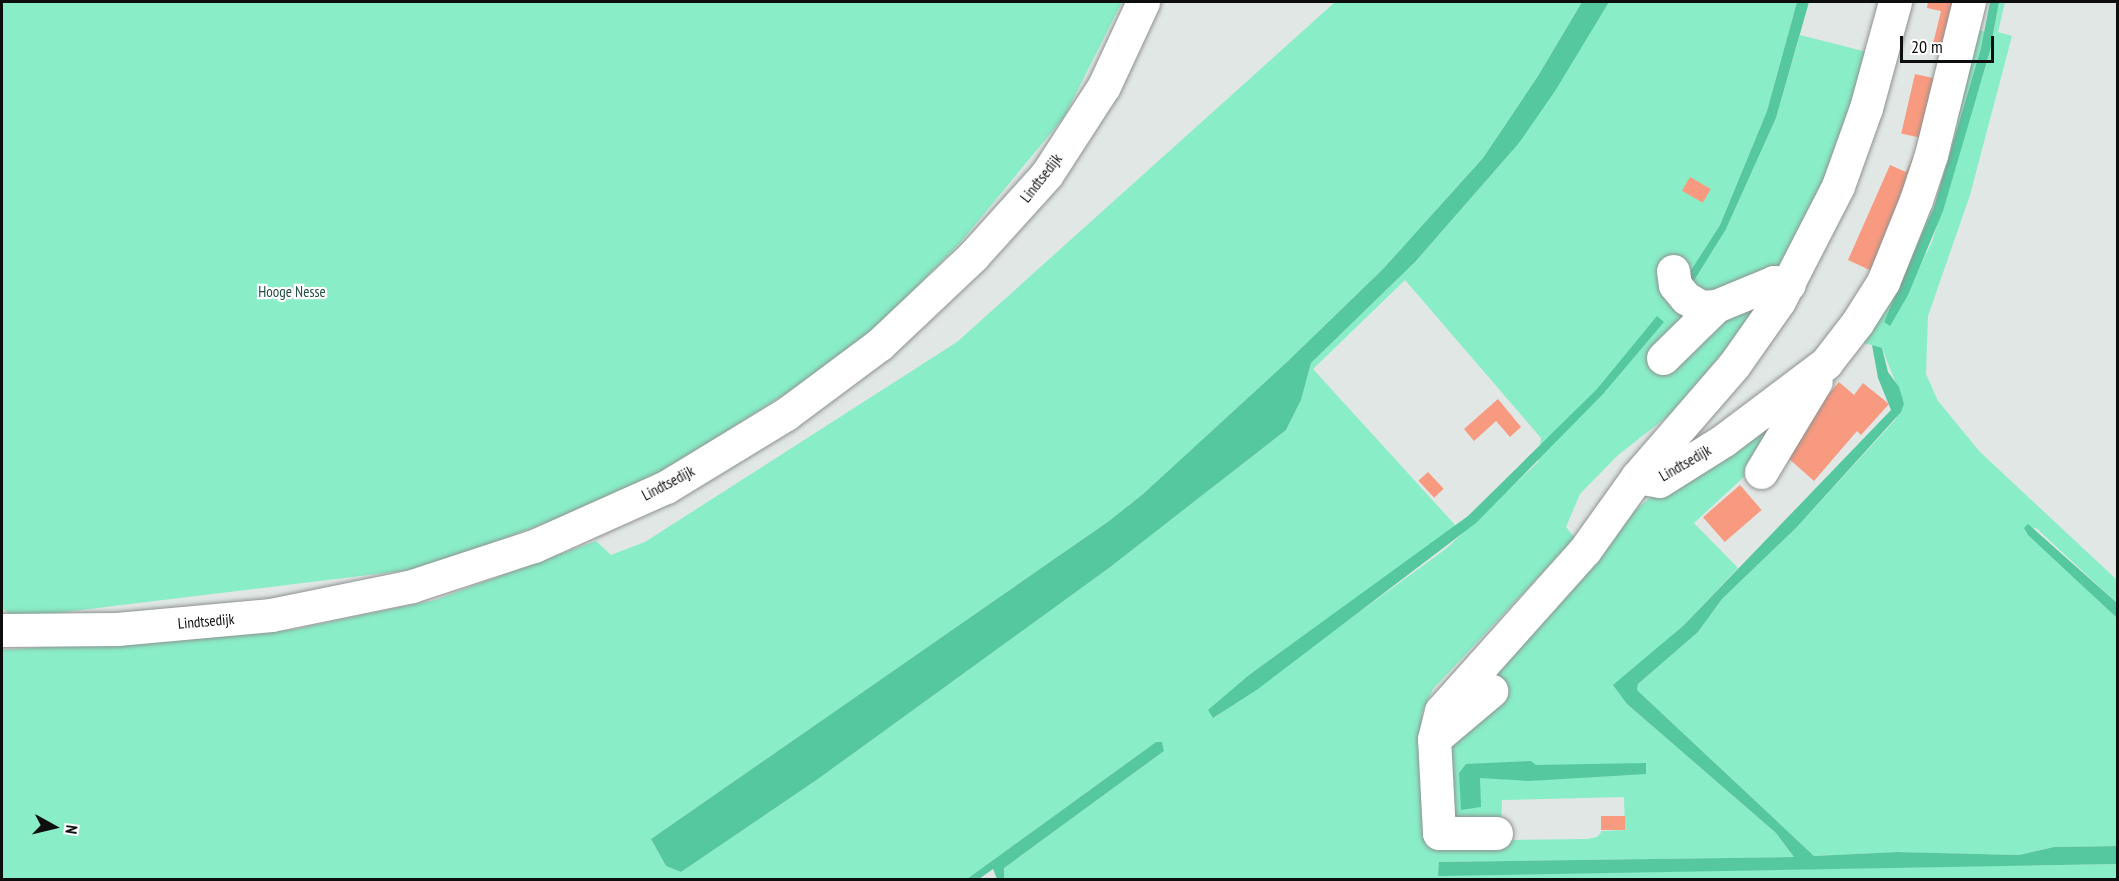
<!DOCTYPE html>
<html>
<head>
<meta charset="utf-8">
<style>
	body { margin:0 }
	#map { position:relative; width:2119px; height:881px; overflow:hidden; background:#e1e7e5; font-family:"PT Sans Narrow",sans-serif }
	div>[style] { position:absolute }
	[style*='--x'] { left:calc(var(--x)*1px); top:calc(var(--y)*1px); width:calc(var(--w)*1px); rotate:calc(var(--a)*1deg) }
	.green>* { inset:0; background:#89edc7 }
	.water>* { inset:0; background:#56c8a0 }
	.building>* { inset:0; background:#f89a80; transform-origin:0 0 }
	.roads { filter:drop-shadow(0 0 2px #8d9290) drop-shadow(0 0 2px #8d9290) }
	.minor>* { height:33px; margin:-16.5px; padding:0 16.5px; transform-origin:16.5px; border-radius:16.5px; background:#fff }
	span { translate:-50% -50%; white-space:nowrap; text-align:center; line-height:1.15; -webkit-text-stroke:4.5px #fff; paint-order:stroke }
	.street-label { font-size:15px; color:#0d0f0e }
	.park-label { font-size:15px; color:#225141 }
	.frame { position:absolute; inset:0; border:3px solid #0d0f0e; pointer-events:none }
	.north { position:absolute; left:24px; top:797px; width:60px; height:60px; -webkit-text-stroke:4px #fff; paint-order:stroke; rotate:98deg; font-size:16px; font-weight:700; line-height:24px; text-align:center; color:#0d0f0e }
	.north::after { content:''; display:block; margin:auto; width:21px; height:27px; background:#0d0f0e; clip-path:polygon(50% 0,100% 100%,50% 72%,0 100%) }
	.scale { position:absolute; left:1900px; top:36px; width:94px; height:27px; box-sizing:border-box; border:3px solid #0d0f0e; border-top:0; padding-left:8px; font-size:18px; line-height:21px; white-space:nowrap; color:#0d0f0e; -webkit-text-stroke:4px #fff; paint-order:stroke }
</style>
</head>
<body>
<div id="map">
	<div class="green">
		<div style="clip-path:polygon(2px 2px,1122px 2px,1064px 117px,959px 244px,855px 349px,638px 488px,426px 568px,15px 618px,2px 608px)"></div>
		<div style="clip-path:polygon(evenodd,1335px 2px,1582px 2px,1538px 76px,1483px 158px,1383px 269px,1288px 361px,1143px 494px,1109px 521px,651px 839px,666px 866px,681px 872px,818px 779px,1109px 568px,1286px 430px,1301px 400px,1311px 363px,1415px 262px,1519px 143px,1609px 2px,1797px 2px,1767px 111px,1720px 225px,1686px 278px,1726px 229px,1776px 118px,1800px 35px,1871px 53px,1856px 102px,1788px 263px,1705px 326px,1762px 293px,1761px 308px,1669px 415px,1617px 456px,1580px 494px,1566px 527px,1575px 538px,1433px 689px,1422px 713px,1432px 841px,1588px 839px,1597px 837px,1602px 831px,1625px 830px,1624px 797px,1502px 800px,1501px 826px,1453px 824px,1448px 724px,1615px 528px,1660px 489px,1793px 399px,1760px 462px,1694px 523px,1738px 568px,1683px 626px,1619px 682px,1627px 704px,1776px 833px,1794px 857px,1439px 862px,1439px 875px,2117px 864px,2117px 879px,1004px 879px,1004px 868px,1011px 863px,1164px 751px,1162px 742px,1156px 742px,967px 879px,2px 879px,2px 650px,291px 630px,435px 600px,596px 541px,611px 555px,645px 542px,957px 342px,1335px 2px,1405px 280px,1541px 438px,1538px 462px,1447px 548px,1214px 718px,1249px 675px,1456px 526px,1313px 369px,1405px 280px)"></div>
		<div style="clip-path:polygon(1999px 2px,2005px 2px,1998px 32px,2012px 36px,1970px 195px,1928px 316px,1926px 374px,1938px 401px,1980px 452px,2117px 580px,2117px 603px,2036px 528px,2025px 531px,2117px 618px,2117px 846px,2054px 847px,2019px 855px,1897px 852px,1814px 856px,1637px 690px,1638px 684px,1698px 632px,1722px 599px,1796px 528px,1895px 420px,1904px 404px,1882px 348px,1857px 341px,1971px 27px,1985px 32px,1981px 48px,1923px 238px,1884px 322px,1890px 325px,1932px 242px,1990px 52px)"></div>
	</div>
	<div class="water">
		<div style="clip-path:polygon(1582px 2px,1609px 2px,1555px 91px,1519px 143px,1415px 262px,1311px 363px,1301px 400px,1286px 430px,1109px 568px,818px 779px,681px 872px,666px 866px,651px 839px,1109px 521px,1143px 494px,1288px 361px,1383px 269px,1483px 158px,1538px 76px)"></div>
		<div style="clip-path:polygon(1797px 2px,1809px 2px,1776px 118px,1726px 229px,1693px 282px,1686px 278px,1720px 225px,1767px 111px)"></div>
		<div style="clip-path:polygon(1990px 2px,1999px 2px,1990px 51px,1943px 211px,1908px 295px,1890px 326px,1884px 322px,1934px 207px,1981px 48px)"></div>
		<div style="clip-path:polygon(1657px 316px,1664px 322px,1603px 394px,1476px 523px,1258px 689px,1213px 718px,1208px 710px,1249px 675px,1468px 516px,1597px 389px)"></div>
		<div style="clip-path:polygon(1872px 345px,1882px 348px,1888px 372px,1899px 387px,1904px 404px,1901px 412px,1796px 528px,1722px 599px,1698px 632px,1638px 684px,1637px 690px,1814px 856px,1897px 852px,2019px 855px,2054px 847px,2117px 846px,2117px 864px,1438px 876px,1439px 862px,1794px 857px,1776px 833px,1627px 704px,1613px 685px,1683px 626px,1891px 410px,1878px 378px)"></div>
		<div style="clip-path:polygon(2028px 524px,2117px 603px,2117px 618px,2028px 535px,2024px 528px)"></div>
		<div style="clip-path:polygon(1156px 742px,1162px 742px,1164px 751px,1011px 863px,1004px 868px,1004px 879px,997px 879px,993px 869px,979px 879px,967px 879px)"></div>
		<div style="clip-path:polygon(1531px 761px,1536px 765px,1646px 763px,1646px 774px,1529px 781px,1480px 778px,1481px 807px,1461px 810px,1459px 773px,1466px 764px)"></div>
	</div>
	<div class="building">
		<div style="clip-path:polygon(1928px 2px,1954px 2px,1947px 51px,1932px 48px,1941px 11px,1927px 8px)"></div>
		<div style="left:1915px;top:74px;width:27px;height:61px;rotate:13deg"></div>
		<div style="clip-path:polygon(1913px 157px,1923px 161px,1874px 272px,1848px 260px,1890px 165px,1906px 172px)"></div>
		<div style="left:1690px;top:177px;width:24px;height:16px;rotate:30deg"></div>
		<div style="clip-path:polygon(1839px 382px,1854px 395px,1863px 383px,1889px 404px,1861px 435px,1857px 431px,1814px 481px,1787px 457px,1788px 442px)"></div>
		<div style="clip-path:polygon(1498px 399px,1521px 427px,1510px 437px,1496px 421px,1474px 441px,1464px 429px)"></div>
		<div style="left:1428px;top:472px;width:23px;height:13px;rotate:47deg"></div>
		<div style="left:1740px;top:485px;width:33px;height:49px;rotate:49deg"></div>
		<div style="left:1625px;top:816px;width:14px;height:24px;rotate:90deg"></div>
	</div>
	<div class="roads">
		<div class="minor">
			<div style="--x:1673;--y:271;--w:14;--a:82"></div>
			<div style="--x:1675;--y:285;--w:17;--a:50"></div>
			<div style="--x:1686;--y:298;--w:17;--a:31"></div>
			<div style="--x:1701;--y:307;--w:15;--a:-4"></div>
			<div style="--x:1716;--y:306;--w:63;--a:-22.5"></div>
			<div style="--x:1774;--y:282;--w:15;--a:8"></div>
			<div style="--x:1663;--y:358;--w:74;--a:-44.5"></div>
			<div style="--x:1761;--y:472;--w:106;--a:-58.9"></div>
			<div style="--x:1637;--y:477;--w:22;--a:10"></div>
			<div style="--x:1659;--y:481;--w:77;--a:-32.2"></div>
			<div style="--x:1724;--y:440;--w:128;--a:-37"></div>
			<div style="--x:1826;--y:363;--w:51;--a:-52.2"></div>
			<div style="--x:1857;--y:323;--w:49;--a:-57.6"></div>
			<div style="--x:1883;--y:282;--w:88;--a:-68.1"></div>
			<div style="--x:1916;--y:200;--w:47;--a:-71.6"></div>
			<div style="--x:1931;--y:155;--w:158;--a:-76.1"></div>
			<div style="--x:2;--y:630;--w:115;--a:-0.5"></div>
			<div style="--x:117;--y:629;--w:155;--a:-5.2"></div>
			<div style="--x:271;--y:615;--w:144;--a:-11.6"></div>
			<div style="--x:412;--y:586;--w:128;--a:-18.2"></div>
			<div style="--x:534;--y:546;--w:145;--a:-24.1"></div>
			<div style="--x:666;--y:487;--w:140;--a:-31.3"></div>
			<div style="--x:786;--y:414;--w:117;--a:-36.7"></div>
			<div style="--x:880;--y:344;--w:128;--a:-43.4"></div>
			<div style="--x:973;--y:256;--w:110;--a:-47.9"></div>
			<div style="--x:1047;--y:174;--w:105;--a:-57.1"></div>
			<div style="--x:1104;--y:86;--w:93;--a:-65.1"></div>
			<div style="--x:1434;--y:739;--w:75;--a:-40.1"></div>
			<div style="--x:1496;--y:833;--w:57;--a:180"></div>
			<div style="--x:1439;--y:833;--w:94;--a:-93"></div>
			<div style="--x:1434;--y:739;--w:29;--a:-76"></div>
			<div style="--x:1441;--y:711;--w:216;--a:-48.2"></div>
			<div style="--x:1585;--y:550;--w:90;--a:-54.5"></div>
			<div style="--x:1637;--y:477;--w:148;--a:-49.1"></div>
			<div style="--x:1734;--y:365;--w:78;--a:-54.9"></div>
			<div style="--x:1779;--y:301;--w:129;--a:-62.8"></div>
			<div style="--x:1838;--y:186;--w:83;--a:-70.3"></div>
			<div style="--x:1866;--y:108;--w:110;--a:-74.7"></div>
		</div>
	</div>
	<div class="street-label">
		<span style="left:1041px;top:178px;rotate:-52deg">Lindtsedijk</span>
		<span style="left:1685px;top:463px;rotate:-30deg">Lindtsedijk</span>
		<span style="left:668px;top:483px;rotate:-28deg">Lindtsedijk</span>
		<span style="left:206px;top:621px;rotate:-5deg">Lindtsedijk</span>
	</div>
	<div class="park-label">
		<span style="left:292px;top:292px">Hooge Nesse</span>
	</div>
	<div class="frame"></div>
	<div class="north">N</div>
	<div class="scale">20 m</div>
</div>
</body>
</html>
